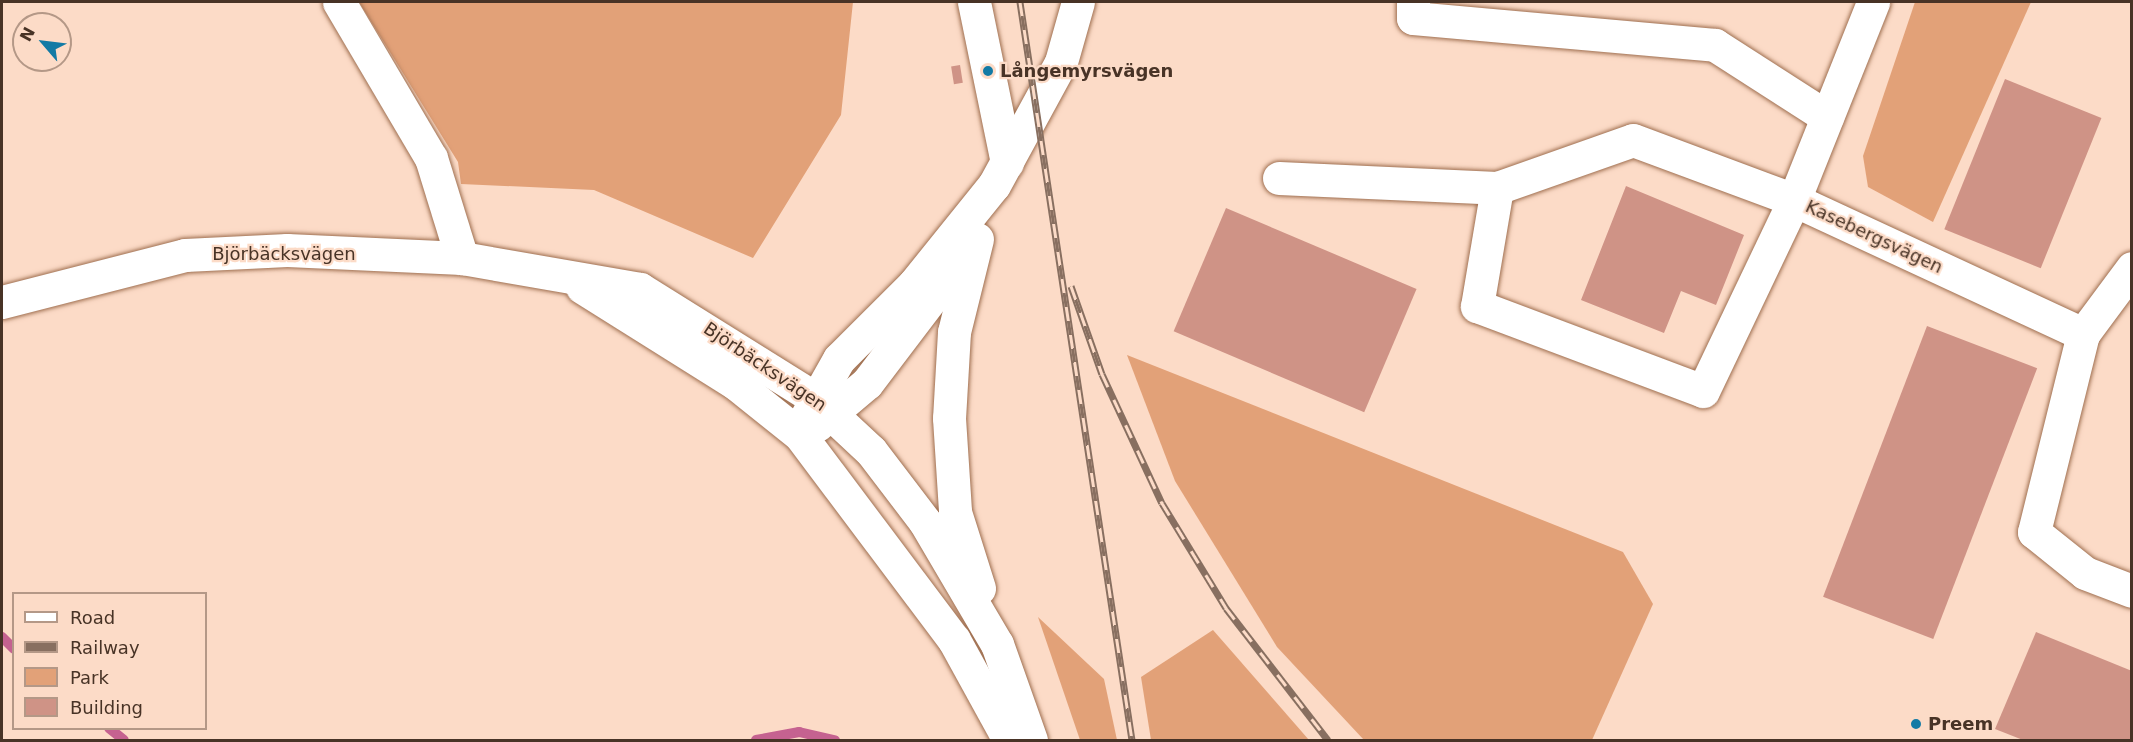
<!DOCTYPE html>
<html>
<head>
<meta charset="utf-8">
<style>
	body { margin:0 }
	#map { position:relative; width:2133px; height:742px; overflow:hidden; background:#fcdbc7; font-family:"DejaVu Sans",sans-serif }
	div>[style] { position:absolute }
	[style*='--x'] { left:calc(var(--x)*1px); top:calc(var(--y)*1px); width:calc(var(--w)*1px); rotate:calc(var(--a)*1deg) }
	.green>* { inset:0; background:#e2a178 }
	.stream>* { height:10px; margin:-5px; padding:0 5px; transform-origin:5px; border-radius:5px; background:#c56290 }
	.building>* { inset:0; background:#cf9386; transform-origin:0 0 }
	.roads { filter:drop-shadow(0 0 2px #9f6f50) drop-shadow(0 0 2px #9f6f50) }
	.minor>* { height:33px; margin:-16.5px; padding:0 16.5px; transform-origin:16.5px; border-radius:16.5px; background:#fff }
	.rail>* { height:7px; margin-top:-3.5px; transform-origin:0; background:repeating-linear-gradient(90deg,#fcdbc7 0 14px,#886f60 0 28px); box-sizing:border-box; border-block:2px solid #886f60 }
	.dots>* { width:16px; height:16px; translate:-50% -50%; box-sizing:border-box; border:3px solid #fcdbc7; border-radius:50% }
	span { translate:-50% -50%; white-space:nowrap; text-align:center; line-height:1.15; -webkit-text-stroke:4.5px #fcdbc7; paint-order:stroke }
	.poi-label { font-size:18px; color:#483326; font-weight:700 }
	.left { translate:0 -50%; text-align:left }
	.street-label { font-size:18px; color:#483326 }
	.frame { position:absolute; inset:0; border:3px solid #483326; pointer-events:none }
	.legend { position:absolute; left:12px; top:592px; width:195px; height:138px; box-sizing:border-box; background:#fcdbc7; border:2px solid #b49887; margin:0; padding:8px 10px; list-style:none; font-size:18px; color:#483326 }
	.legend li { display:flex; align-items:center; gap:12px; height:30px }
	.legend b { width:30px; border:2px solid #b49887 }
	.north { position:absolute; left:12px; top:12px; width:60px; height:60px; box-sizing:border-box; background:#fcdbc7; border:2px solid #b49887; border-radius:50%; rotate:298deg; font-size:16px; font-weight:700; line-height:24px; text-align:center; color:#483326 }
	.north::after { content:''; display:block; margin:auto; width:21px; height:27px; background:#127aa5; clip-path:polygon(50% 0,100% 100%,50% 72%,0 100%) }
</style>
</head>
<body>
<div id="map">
	<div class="green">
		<div style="clip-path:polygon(359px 2px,853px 2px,841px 115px,753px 258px,594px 190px,461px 184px,458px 162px)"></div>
		<div style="clip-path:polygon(1915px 2px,2031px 2px,1933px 222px,1868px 187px,1863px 156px)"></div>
		<div style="clip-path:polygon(1127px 355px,1623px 552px,1653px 604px,1592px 740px,1364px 740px,1277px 647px,1175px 481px)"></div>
		<div style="clip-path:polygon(1038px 617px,1104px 679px,1117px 740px,1080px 740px)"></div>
		<div style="clip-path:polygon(1213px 630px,1309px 740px,1151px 740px,1141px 677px)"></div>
	</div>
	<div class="stream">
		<div style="--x:2;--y:637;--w:17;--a:45"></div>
		<div style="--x:109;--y:728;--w:19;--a:39"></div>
		<div style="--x:756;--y:740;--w:44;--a:-10.5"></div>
		<div style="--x:799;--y:732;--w:37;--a:13"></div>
	</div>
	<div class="building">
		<div style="left:960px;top:65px;width:18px;height:9px;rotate:81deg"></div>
		<div style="left:2005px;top:79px;width:104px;height:162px;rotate:22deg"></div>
		<div style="clip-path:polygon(1626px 186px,1744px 235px,1716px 305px,1681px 291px,1664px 333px,1581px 300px)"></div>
		<div style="left:1226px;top:208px;width:207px;height:134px;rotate:23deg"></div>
		<div style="left:1927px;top:326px;width:118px;height:290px;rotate:21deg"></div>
		<div style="clip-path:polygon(2036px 632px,2132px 671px,2132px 740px,2023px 740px,1995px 729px)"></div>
	</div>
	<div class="roads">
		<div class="minor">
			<div style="--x:339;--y:2;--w:181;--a:59.5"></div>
			<div style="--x:431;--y:158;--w:105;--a:72.8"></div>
			<div style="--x:974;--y:2;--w:164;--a:78.4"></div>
			<div style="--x:1413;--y:2;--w:16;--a:90"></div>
			<div style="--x:1413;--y:18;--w:303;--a:5.1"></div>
			<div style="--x:1715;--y:45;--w:133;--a:32.7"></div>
			<div style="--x:1279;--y:178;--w:218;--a:2.6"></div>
			<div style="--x:1497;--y:188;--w:144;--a:-19.4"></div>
			<div style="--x:1633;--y:140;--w:172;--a:20.4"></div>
			<div style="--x:1794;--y:200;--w:319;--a:24.9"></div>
			<div style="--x:1497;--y:188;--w:120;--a:99.6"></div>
			<div style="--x:1477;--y:306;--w:241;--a:20.6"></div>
			<div style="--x:1703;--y:391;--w:212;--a:-64.5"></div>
			<div style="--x:1794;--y:200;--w:213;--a:-68.2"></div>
			<div style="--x:977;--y:239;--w:96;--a:103.9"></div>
			<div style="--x:954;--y:332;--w:86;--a:93.3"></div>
			<div style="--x:949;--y:418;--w:94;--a:86.3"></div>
			<div style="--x:955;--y:512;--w:80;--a:72.5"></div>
			<div style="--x:2132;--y:268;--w:82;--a:126.6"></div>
			<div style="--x:2083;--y:334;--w:204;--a:103.9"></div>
			<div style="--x:2034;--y:532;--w:65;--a:38.8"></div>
			<div style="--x:2085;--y:573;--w:50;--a:21"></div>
			<div style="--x:582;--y:287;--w:181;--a:32.1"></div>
			<div style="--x:735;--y:383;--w:83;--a:38.7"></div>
			<div style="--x:800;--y:435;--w:256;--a:53.1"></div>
			<div style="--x:954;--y:640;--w:114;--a:61.2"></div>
			<div style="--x:2;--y:302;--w:189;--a:-14.4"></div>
			<div style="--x:185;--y:255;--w:102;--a:-2.8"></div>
			<div style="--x:287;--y:250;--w:175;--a:2.6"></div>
			<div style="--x:462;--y:258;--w:181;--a:9.9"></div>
			<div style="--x:640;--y:289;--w:204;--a:32"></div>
			<div style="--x:813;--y:397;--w:79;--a:43"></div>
			<div style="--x:871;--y:451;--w:89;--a:52.7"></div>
			<div style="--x:925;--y:522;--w:142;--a:59.5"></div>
			<div style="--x:997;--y:644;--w:102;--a:70.5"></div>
			<div style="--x:805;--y:419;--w:69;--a:-60.5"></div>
			<div style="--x:839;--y:359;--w:106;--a:-45"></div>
			<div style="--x:914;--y:284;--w:127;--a:-51.1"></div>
			<div style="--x:994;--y:185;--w:140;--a:-61.4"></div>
			<div style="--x:1061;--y:62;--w:62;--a:-74.2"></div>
			<div style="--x:817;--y:425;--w:65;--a:-40"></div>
			<div style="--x:867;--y:383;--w:152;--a:-52.8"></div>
		</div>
	</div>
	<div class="rail">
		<div style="--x:1020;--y:2;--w:746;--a:81.37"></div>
		<div style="--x:1071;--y:286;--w:93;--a:70.6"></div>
		<div style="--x:1102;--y:374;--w:142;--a:65.1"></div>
		<div style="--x:1162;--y:503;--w:123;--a:58.6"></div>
		<div style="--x:1226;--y:608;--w:167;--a:52.3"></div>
	</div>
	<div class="dots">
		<div style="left:988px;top:71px;background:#127aa5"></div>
		<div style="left:1916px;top:724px;background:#127aa5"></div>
	</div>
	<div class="poi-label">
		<span class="left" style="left:1000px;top:71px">Långemyrsvägen</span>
		<span class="left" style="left:1928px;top:724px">Preem</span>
	</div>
	<div class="street-label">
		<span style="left:1874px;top:237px;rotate:25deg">Kasebergsvägen</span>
		<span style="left:284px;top:254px">Björbäcksvägen</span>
		<span style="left:765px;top:367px;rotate:34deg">Björbäcksvägen</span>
	</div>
	<div class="frame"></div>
	<ul class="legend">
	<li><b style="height:8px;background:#fff"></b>Road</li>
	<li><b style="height:8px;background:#886f60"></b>Railway</li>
	<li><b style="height:16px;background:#e2a178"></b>Park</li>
	<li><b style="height:16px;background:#cf9386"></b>Building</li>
	</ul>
	<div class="north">N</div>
</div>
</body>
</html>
